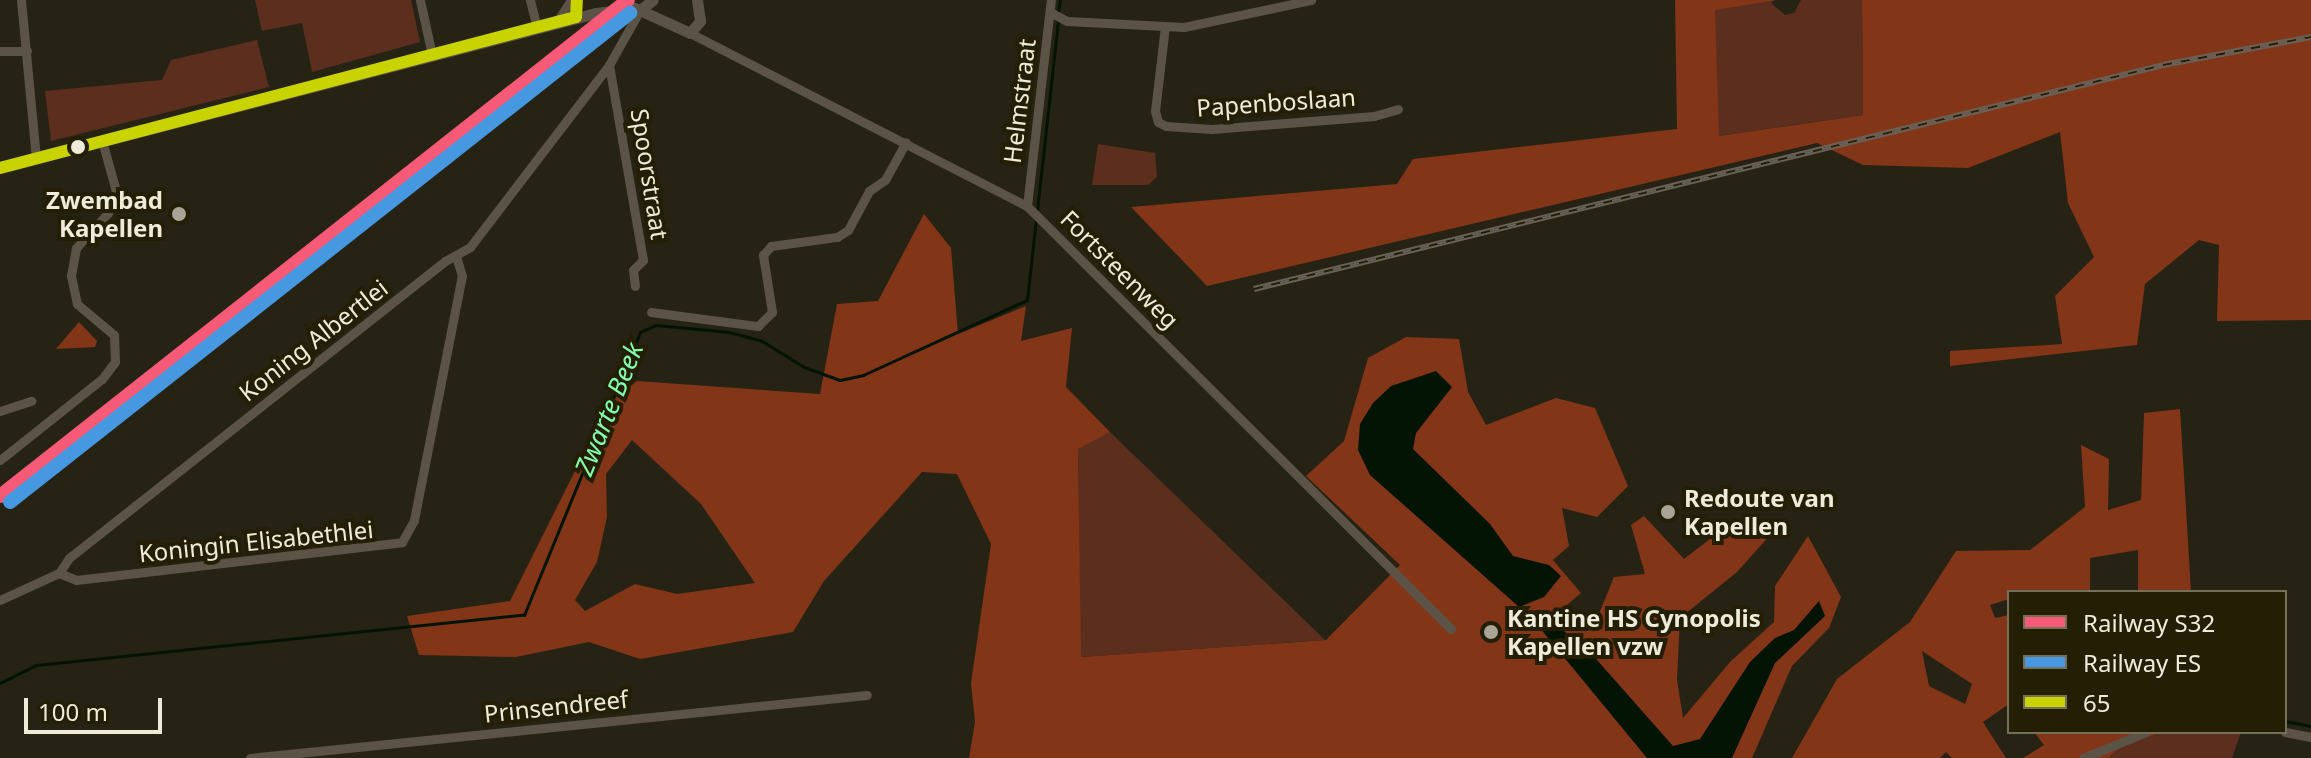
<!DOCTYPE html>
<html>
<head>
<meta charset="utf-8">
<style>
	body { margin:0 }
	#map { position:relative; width:2311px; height:758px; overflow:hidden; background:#262315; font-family:"Noto Sans",sans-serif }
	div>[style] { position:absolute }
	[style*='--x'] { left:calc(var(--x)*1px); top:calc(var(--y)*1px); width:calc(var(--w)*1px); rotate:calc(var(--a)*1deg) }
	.green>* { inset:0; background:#5c2e1e }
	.forest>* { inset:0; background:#833518 }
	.water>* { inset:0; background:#031405 }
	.stream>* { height:3px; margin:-1.5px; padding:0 1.5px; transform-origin:1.5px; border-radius:1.5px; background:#031405 }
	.minor>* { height:9px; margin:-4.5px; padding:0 4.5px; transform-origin:4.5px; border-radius:4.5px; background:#5c5347 }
	.tertiary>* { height:11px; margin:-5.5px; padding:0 5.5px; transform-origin:5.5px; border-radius:5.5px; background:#5c5347 }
	.rail>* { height:6px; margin-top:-3px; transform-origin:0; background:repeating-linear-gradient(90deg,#241e04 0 9px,#676157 0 18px); box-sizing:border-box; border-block:2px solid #676157 }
	.bus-1>* { height:12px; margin:-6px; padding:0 6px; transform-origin:6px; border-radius:6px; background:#c8d300 }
	.rail-1>* { height:14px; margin:-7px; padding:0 7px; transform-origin:7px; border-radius:7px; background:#f75a77 }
	.rail-2>* { height:14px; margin:-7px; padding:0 7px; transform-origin:7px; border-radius:7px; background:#4699e1 }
	.dots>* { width:22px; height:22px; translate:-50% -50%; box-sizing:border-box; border:4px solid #241e04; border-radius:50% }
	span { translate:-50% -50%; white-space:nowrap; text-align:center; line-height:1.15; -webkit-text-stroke:8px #241e04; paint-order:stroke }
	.street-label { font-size:24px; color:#eeebdb }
	.poi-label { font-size:24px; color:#eeebdb; font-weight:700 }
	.right { translate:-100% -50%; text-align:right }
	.left { translate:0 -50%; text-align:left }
	.water-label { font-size:26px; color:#84ffad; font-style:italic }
	.legend { position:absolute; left:2007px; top:590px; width:280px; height:144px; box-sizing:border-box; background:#241e04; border:2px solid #75705a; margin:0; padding:10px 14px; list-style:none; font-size:24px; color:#eeebdb }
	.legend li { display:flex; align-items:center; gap:16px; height:40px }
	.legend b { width:40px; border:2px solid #75705a }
	.scale { position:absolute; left:24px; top:698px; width:138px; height:36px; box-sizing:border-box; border:4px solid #eeebdb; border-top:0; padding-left:10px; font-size:24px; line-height:28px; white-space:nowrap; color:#eeebdb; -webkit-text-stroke:6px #241e04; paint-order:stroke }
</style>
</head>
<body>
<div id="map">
	<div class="green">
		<div style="clip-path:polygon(255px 0,411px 0,420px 42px,312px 72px,302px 23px,262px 31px)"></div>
		<div style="clip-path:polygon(1774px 0,1771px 3px,1785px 15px,1794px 13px,1801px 0,1862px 0,1863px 115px,1718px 136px,1714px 9px)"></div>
		<div style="clip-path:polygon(257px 40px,269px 87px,51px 141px,45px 91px,162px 80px,171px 60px)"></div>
		<div style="clip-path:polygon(1098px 144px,1155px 153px,1157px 177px,1148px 185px,1092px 185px)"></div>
		<div style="clip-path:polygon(1110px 432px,1325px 640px,1080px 657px,1078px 448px)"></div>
		<div style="clip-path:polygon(2158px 732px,2241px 732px,2232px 758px,2108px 758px,2122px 746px)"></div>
	</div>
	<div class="forest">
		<div style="clip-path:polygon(1675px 0,1777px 0,1715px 10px,1719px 136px,1863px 115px,1862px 0,2311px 0,2311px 320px,2217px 321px,2219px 245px,2199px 240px,2145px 284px,2137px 345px,1950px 366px,1950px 351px,2062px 344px,2055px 296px,2094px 257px,2068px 203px,2060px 132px,1968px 168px,1863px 165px,1817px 143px,1207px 286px,1131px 207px,1397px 184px,1413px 159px,1677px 129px)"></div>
		<div style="clip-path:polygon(evenodd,924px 214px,951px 248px,958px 334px,1026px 306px,1021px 341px,1072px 328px,1066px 387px,1110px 432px,1078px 449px,1081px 657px,1326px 640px,1400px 565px,1306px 476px,1344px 441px,1368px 358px,1406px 337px,1459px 339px,1468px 392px,1486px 425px,1556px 398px,1595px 408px,1628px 486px,1597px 517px,1562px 508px,1569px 546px,1553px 560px,1581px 593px,1554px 616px,1594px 626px,1614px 577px,1645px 574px,1631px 525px,1644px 516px,1684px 559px,1732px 522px,1780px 524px,1737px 572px,1680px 618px,1677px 680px,1683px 718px,1731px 661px,1774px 622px,1775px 586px,1808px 536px,1841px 597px,1829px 628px,1792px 666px,1752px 758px,969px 758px,975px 722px,971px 683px,991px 544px,957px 474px,922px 472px,824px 581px,793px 632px,640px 659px,589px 642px,516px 657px,419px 655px,407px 616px,510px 601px,609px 403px,637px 381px,820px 394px,837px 304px,878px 301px,924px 214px,632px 440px,701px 504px,755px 583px,677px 594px,635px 584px,585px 611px,575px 600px,597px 562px,607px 517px,606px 474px,632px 440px)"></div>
		<div style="clip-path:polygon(79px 322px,97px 341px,95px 347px,56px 349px)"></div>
		<div style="clip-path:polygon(evenodd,2180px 409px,2191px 592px,2138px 592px,2138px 550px,2090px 558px,2090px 592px,2009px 592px,2009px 599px,1990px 605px,1995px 618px,2009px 615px,2009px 704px,1983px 722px,2006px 758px,1952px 758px,1946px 752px,1940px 758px,1792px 758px,1837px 679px,1910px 622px,1956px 551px,2030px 550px,2085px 507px,2081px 445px,2109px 459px,2108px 510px,2141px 500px,2144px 413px,2180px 409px,1922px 651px,1972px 684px,1965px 704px,1929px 686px,1922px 651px)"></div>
		<div style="clip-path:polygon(2034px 732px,2056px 734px,2162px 732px,2122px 746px,2108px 758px,2023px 758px,2044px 745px)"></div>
	</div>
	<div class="water">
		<div style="clip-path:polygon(1436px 371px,1452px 387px,1416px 433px,1413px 449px,1490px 524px,1513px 556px,1549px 565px,1561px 576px,1544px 597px,1519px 607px,1370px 475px,1358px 450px,1360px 424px,1373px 403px,1391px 386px)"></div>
		<div style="clip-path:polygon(1819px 601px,1825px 616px,1775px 663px,1732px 758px,1647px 758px,1539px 627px,1556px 626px,1582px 643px,1673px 746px,1700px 739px,1750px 662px,1775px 638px,1794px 630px)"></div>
	</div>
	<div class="stream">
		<div style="--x:1058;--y:12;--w:12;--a:-81"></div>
		<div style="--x:1037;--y:211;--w:192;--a:-83.7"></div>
		<div style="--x:0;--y:683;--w:40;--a:-26.6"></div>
		<div style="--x:36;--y:665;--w:491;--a:-5.9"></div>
		<div style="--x:524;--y:615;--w:306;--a:-67.7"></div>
		<div style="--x:640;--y:332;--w:17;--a:-24"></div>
		<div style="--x:656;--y:325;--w:73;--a:5.5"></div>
		<div style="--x:729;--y:332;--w:34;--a:15"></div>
		<div style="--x:762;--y:341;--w:49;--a:31.8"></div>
		<div style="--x:804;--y:367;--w:38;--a:20"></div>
		<div style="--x:840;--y:380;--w:24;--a:-12"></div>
		<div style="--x:863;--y:375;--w:180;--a:-24.6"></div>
		<div style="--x:1027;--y:300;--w:81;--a:-83.7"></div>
		<div style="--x:2285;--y:721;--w:26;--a:11"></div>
	</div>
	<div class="minor">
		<div style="--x:21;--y:0;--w:159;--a:84.6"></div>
		<div style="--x:420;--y:0;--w:56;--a:77.7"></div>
		<div style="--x:530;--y:0;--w:29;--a:76"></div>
		<div style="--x:1050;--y:12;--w:19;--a:28"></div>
		<div style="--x:1067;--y:21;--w:117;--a:2.9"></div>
		<div style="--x:1184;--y:27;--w:130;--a:-12"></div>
		<div style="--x:556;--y:23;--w:27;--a:-57"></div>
		<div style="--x:1165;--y:26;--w:86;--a:96.7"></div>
		<div style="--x:1155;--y:111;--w:11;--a:75"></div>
		<div style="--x:1158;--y:122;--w:9;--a:27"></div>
		<div style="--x:1166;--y:126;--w:46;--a:3.7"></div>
		<div style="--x:1212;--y:129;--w:163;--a:-4.6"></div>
		<div style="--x:1374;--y:116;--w:25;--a:-16"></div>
		<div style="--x:690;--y:33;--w:379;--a:27.2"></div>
		<div style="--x:1027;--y:206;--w:599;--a:44.93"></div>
		<div style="--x:0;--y:51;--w:27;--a:0"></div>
		<div style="--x:609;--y:65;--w:198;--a:80.1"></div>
		<div style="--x:643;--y:260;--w:14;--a:135"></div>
		<div style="--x:633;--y:270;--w:16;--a:83"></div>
		<div style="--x:1027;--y:206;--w:207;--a:-83.4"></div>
		<div style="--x:651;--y:312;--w:108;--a:7.5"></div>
		<div style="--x:758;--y:326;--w:20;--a:-45"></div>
		<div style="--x:772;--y:312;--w:58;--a:-99"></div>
		<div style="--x:763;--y:255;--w:12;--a:-48"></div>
		<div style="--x:771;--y:246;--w:67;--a:-7.8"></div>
		<div style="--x:837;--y:237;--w:13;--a:-32"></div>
		<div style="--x:848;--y:230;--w:44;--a:-61.7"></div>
		<div style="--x:869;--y:191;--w:19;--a:-35"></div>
		<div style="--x:885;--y:180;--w:43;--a:-61.1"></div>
		<div style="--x:0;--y:411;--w:33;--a:-18"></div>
		<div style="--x:0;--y:460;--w:130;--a:-38.5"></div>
		<div style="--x:102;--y:379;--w:21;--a:-53"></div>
		<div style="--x:115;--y:362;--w:27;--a:-92"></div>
		<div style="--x:114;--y:335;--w:48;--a:-140"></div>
		<div style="--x:77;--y:304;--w:29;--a:-102"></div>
		<div style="--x:71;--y:276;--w:28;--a:-80"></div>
		<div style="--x:76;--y:248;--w:47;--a:-47.6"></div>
		<div style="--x:108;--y:213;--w:23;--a:-70"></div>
		<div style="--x:116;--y:191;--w:52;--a:-105.6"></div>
		<div style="--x:59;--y:573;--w:18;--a:22"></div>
		<div style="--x:76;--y:580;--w:328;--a:-6.6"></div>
		<div style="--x:402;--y:542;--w:25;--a:-61"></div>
		<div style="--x:414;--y:520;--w:249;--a:-78.9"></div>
		<div style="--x:462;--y:276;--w:21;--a:-107"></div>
		<div style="--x:0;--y:600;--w:65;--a:-24.6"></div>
		<div style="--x:59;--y:573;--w:18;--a:-56"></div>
		<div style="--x:69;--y:558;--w:479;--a:-38.3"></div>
		<div style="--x:445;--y:261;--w:29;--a:-29"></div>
		<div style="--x:470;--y:247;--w:229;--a:-52.6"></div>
		<div style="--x:609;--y:65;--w:63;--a:-60.6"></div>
		<div style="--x:2285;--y:732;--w:26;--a:11"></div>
		<div style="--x:250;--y:758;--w:620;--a:-5.83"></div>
		<div style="--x:2083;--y:758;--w:68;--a:-22.4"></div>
	</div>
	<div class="tertiary">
		<div style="--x:640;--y:10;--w:16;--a:-38"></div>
		<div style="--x:0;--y:168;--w:616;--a:-14.58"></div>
		<div style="--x:596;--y:13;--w:39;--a:-7"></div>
		<div style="--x:635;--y:8;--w:60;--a:24.4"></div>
		<div style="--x:690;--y:33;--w:16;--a:-50"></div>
		<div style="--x:700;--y:21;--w:21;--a:-98"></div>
	</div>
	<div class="rail">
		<div style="--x:1254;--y:289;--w:936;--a:-13.84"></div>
		<div style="--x:2163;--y:65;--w:151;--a:-10.7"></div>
	</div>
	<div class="bus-1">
		<div style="--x:0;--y:168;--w:595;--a:-14.69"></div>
		<div style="--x:576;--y:17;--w:17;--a:-87"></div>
	</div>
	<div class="rail-1">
		<div style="--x:0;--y:496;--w:800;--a:-38.3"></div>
	</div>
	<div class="rail-2">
		<div style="--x:10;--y:502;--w:790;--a:-38.26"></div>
	</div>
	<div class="dots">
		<div style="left:78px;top:147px;background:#eeebdb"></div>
		<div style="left:179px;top:214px;background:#a8a596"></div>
		<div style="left:1668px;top:512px;background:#a8a596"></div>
		<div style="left:1491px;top:632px;background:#a8a596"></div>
	</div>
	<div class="street-label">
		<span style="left:1019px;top:101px;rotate:-83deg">Helmstraat</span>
		<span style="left:1276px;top:102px;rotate:-4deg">Papenboslaan</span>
		<span style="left:650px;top:174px;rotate:81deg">Spoorstraat</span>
		<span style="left:1120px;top:269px;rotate:45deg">Fortsteenweg</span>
		<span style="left:313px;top:340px;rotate:-38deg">Koning Albertlei</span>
		<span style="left:256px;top:541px;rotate:-6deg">Koningin Elisabethlei</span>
		<span style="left:556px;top:706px;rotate:-6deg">Prinsendreef</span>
	</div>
	<div class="poi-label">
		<span class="right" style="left:163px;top:214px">Zwembad<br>Kapellen</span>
		<span class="left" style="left:1684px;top:512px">Redoute van<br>Kapellen</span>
		<span class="left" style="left:1507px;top:632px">Kantine HS Cynopolis<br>Kapellen vzw</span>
	</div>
	<div class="water-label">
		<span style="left:609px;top:409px;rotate:-68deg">Zwarte Beek</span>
	</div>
	<ul class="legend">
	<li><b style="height:10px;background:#f75a77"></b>Railway S32</li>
	<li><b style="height:10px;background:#4699e1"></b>Railway ES</li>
	<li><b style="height:10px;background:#c8d300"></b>65</li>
	</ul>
	<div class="scale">100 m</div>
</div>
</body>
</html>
